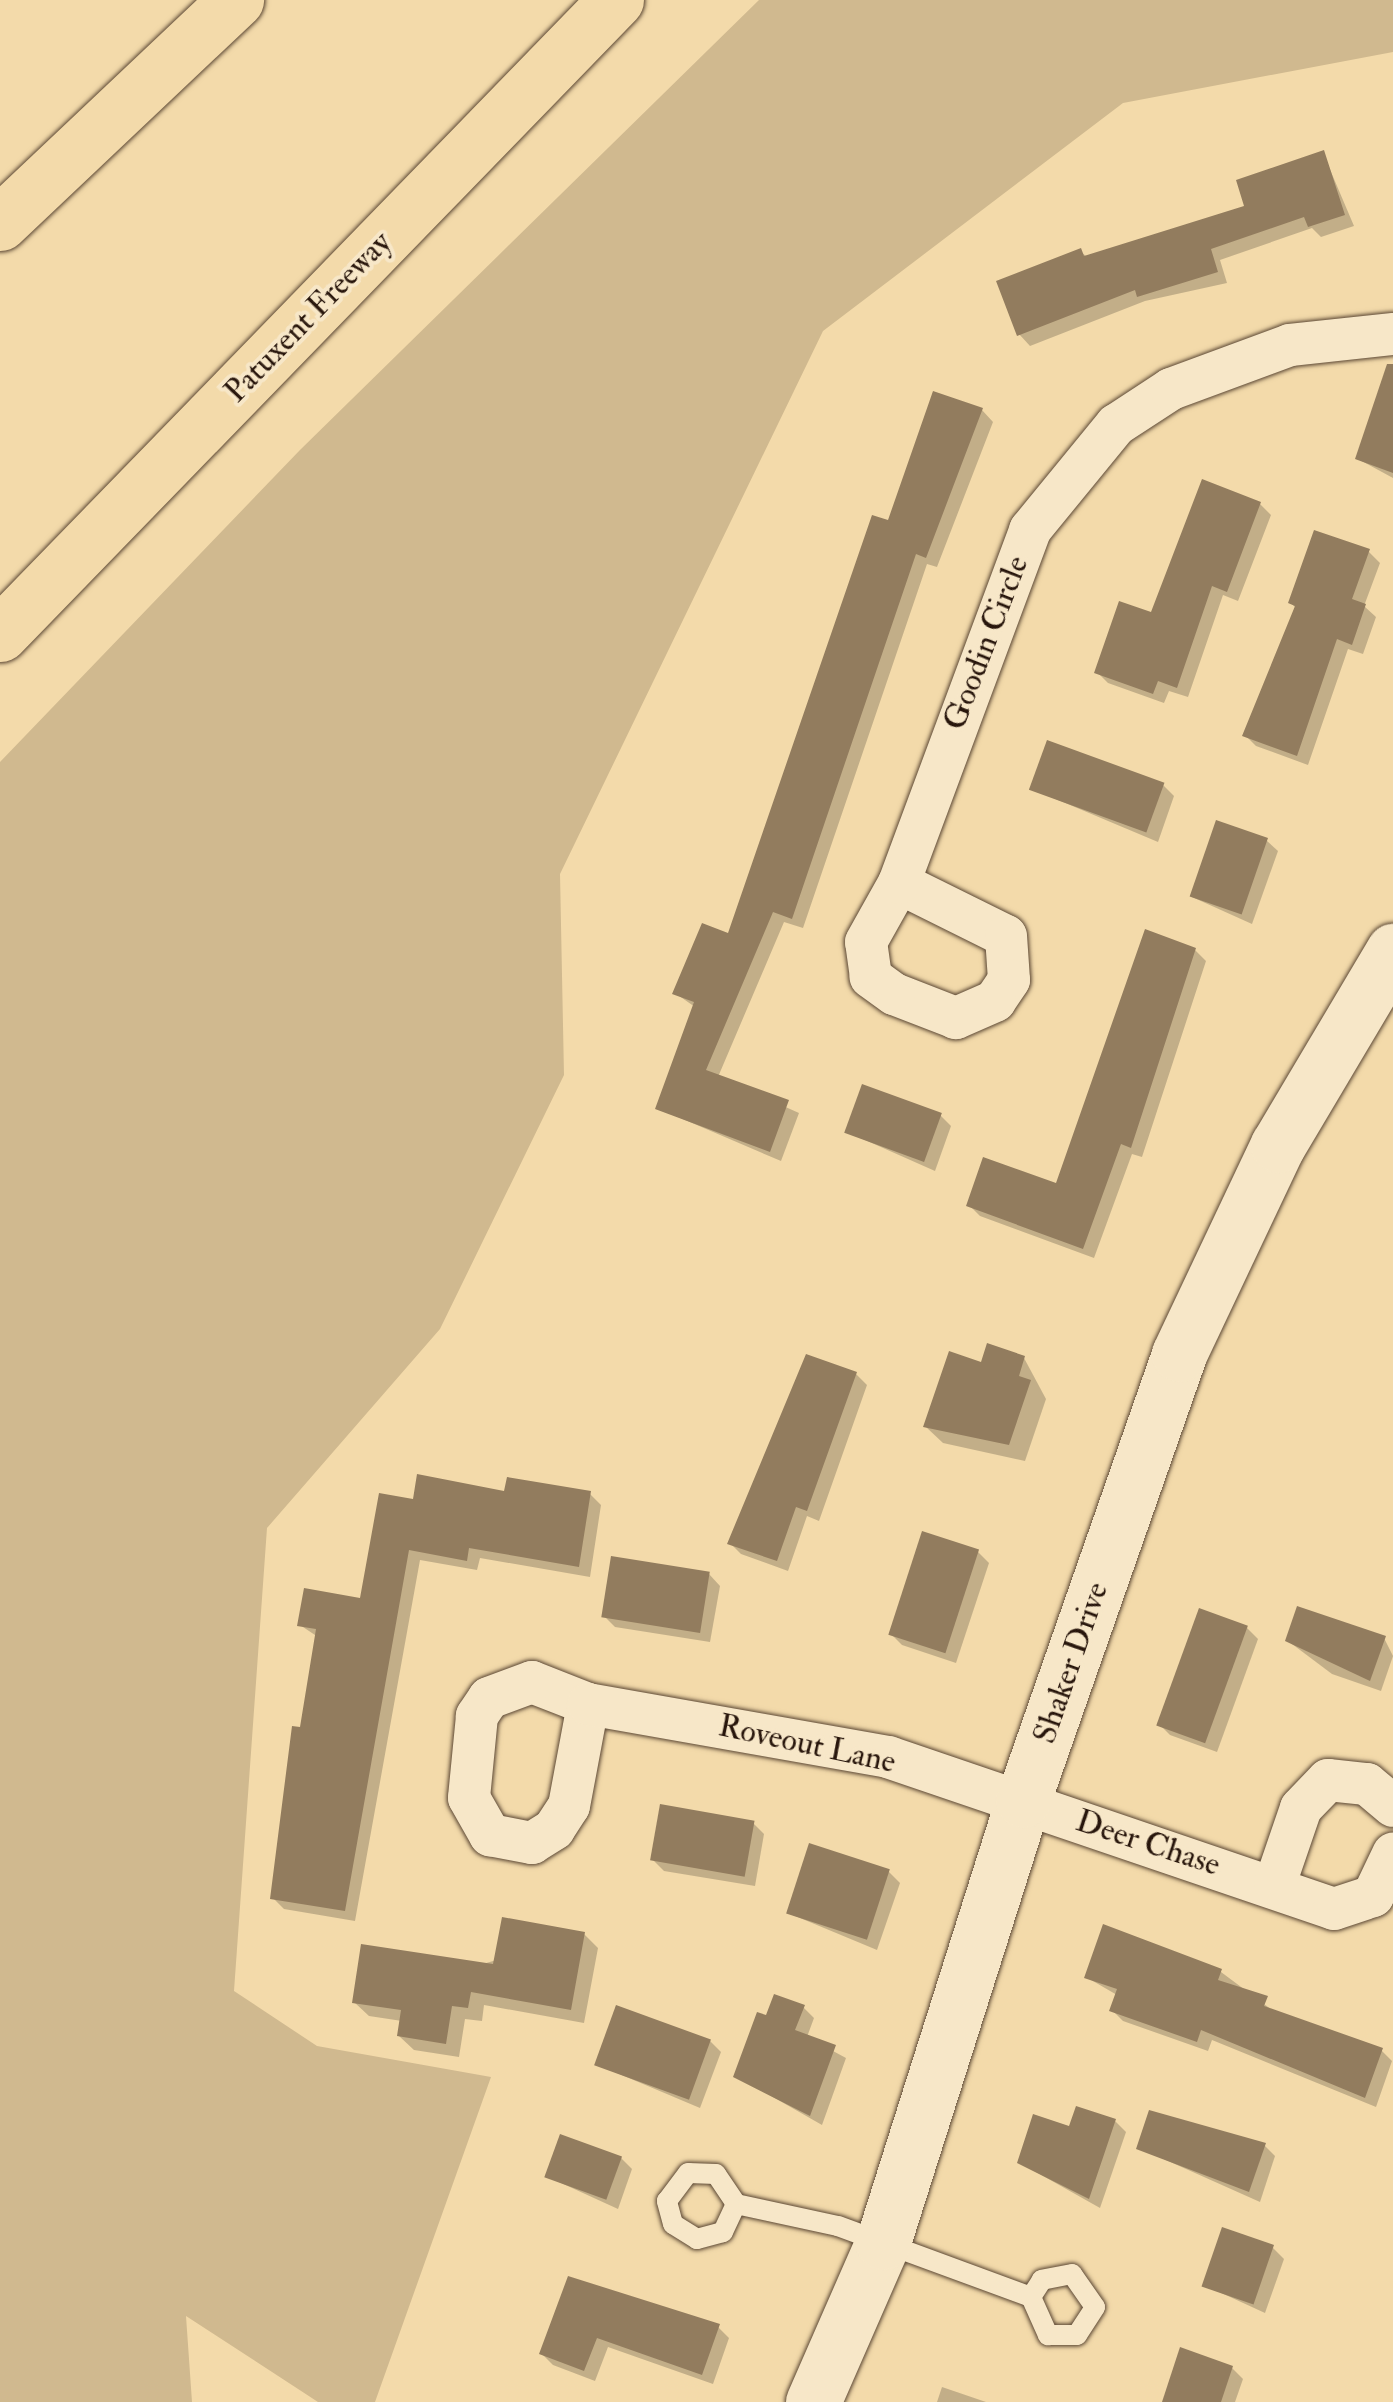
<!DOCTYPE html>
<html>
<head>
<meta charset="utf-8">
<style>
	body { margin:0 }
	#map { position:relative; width:1393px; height:2402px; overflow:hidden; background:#f3daaa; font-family:"IM FELL Double Pica",serif }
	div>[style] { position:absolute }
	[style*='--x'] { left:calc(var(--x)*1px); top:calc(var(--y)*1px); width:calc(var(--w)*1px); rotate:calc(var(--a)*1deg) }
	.green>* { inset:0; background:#d0b98f }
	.shadow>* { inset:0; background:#0003 }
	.building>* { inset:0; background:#927c5e; transform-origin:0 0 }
	.roads { filter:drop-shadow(0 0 2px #5b4734) drop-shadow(0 0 2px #5b4734) }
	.lane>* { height:20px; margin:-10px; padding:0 10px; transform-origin:10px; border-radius:10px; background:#f7e7c8 }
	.street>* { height:42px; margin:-21px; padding:0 21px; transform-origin:21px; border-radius:21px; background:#f7e7c8 }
	.secondary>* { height:55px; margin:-27.5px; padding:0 27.5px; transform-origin:27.5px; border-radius:27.5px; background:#f7e7c8 }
	.highway>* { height:55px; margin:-27.5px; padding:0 27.5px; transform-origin:27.5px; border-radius:27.5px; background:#f3daaa }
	span { translate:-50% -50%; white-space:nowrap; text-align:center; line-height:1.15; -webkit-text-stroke:8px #f7e7c8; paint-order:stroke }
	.street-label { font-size:32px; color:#28160c }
</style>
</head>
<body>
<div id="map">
	<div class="green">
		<div style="clip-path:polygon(759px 0,1393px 0,1393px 52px,1123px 103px,823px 331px,560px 874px,564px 1075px,440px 1329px,267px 1528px,234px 1991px,317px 2046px,491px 2077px,375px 2402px,318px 2402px,186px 2316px,192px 2402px,0 2402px,0 762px,300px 450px)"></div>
	</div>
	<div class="shadow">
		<div style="clip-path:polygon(1323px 153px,1354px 226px,1321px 237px,1312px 228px,1220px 260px,1227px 283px,1145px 301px,1030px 346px,1019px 334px,1080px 251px,1087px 257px,1247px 208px)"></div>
		<div style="clip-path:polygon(982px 410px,993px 422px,937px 567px,927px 564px,803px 928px,784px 922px,718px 1077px,799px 1113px,781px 1161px,657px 1108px,695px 1007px,675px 993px,730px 936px,890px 524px)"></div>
		<div style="clip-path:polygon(1393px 420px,1393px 478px,1358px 459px)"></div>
		<div style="clip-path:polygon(1260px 504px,1271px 515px,1238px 601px,1223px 595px,1188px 697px,1169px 691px,1164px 703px,1108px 683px,1097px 672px)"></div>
		<div style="clip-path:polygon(1369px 552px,1380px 563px,1364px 606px,1376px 617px,1363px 654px,1348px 649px,1308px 765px,1256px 746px,1245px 735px,1297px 609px,1291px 603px)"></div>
		<div style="clip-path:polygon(1163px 785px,1174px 796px,1158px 842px,1032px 789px)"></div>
		<div style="clip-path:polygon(1266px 840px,1278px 851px,1252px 924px,1192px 897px)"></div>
		<div style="clip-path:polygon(1195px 950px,1206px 961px,1142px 1157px,1132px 1154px,1094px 1258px,980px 1216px,969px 1205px,1057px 1187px)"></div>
		<div style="clip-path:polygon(940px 1115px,951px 1126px,935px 1171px,847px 1132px)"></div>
		<div style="clip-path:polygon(1024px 1358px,1046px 1399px,1025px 1461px,943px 1443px,926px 1427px,983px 1365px)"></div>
		<div style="clip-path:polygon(856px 1374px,867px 1385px,819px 1521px,807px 1516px,788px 1571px,741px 1554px,730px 1543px)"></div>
		<div style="clip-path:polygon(506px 1494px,590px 1494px,601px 1505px,590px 1577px,480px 1558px,477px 1570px,420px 1560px,355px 1921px,284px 1909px,273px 1898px,318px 1637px,300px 1625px,362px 1600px,415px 1502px)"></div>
		<div style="clip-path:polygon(978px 1552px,989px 1563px,956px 1663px,902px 1645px,891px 1634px)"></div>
		<div style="clip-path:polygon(709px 1574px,720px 1586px,710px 1642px,615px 1627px,604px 1616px)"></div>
		<div style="clip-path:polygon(1247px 1628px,1258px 1639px,1217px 1752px,1170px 1735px,1159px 1724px)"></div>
		<div style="clip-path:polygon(1384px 1638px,1393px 1656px,1381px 1691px,1332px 1674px,1288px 1641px)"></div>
		<div style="clip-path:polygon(753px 1823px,764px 1834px,755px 1886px,664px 1871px,653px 1860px)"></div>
		<div style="clip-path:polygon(889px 1872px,900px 1883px,877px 1950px,788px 1913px)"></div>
		<div style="clip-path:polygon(584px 1934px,598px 1948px,584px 2023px,484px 2005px,482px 2021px,465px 2019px,459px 2057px,414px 2050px,399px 2036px,402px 2021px,369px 2016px,354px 2002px)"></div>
		<div style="clip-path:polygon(1221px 1972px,1276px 2013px,1381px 2050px,1392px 2061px,1376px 2107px,1212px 2040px,1208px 2051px,1123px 2021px,1112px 2010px,1117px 1995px,1086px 1977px)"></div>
		<div style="clip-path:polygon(803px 2007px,814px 2018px,807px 2037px,846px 2058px,822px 2125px,736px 2076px,767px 2018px)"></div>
		<div style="clip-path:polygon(710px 2041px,721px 2052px,700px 2108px,598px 2065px)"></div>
		<div style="clip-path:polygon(1115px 2121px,1126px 2132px,1100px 2208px,1020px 2163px,1070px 2129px)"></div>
		<div style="clip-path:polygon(1264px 2145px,1275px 2156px,1260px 2202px,1139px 2148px)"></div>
		<div style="clip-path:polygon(621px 2158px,632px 2169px,618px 2209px,548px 2177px)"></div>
		<div style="clip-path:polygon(1273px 2248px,1284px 2259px,1265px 2313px,1204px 2285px)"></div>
		<div style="clip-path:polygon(569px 2279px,718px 2327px,729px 2338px,713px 2384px,608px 2347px,595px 2381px,553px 2365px,542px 2354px)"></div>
		<div style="clip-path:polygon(1232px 2368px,1243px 2379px,1235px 2402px,1164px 2402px)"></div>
		<div style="clip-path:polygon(942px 2387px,986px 2402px,937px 2402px)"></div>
	</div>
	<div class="building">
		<div style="clip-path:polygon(1324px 150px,1345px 215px,1308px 227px,1304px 217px,1211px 249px,1218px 272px,1137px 297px,1135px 290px,1017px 336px,996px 281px,1081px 248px,1084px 256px,1244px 206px,1236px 180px)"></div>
		<div style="clip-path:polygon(1387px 364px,1393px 364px,1393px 473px,1355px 459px)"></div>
		<div style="clip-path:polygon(933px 391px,983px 408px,926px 558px,916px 554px,792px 919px,773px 912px,706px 1070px,789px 1100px,770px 1152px,655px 1109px,694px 1002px,672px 994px,702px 923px,728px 933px,872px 515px,888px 520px)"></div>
		<div style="clip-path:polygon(1202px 479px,1261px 502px,1227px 592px,1212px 586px,1177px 688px,1158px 681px,1153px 694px,1094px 673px,1119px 601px,1151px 612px)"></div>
		<div style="clip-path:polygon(1314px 530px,1370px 549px,1352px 599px,1366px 604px,1352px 645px,1337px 639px,1297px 756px,1242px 736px,1295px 606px,1288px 603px)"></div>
		<div style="left:1047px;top:740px;width:125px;height:53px;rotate:20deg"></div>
		<div style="left:1216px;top:820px;width:55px;height:81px;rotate:19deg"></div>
		<div style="clip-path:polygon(1145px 929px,1196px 948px,1131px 1148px,1121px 1144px,1083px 1249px,966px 1206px,983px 1157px,1056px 1183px)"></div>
		<div style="left:862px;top:1084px;width:85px;height:52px;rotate:20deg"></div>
		<div style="clip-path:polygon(987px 1343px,1025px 1356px,1019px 1376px,1031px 1380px,1009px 1445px,923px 1427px,949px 1351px,981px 1362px)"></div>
		<div style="clip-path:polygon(806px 1354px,857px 1372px,807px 1511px,796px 1507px,777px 1561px,727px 1544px)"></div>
		<div style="clip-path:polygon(417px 1474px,504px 1491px,507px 1477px,591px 1491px,579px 1567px,469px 1548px,467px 1561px,409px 1550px,345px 1911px,270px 1899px,292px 1726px,300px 1727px,316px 1629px,297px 1626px,304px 1588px,360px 1598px,379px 1493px,413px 1499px)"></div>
		<div style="left:922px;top:1531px;width:60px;height:109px;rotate:18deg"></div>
		<div style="left:611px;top:1556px;width:100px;height:62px;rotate:9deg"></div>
		<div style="clip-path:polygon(1297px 1606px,1386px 1636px,1370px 1681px,1285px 1641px)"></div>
		<div style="left:1199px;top:1608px;width:52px;height:125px;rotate:20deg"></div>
		<div style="left:660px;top:1804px;width:96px;height:57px;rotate:10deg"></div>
		<div style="left:809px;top:1843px;width:85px;height:74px;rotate:18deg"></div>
		<div style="clip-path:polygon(502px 1917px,585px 1932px,571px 2010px,471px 1992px,468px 2008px,452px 2006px,446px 2044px,397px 2036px,401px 2010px,352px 2003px,361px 1944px,493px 1964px)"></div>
		<div style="clip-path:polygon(1103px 1924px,1222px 1969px,1218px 1980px,1268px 1996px,1264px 2006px,1383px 2048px,1365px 2098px,1201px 2030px,1197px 2042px,1109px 2011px,1117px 1989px,1084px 1978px)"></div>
		<div style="clip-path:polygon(774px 1994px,805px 2005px,795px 2030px,836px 2045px,810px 2116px,733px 2077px,757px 2012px,766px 2015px)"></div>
		<div style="left:616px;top:2005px;width:101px;height:64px;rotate:20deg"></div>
		<div style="clip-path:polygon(1076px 2106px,1116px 2119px,1089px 2199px,1017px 2163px,1033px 2114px,1069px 2126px)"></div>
		<div style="clip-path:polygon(1149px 2110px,1266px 2143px,1249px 2192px,1136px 2149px)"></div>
		<div style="left:560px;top:2134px;width:66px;height:46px;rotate:20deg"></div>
		<div style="left:1222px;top:2227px;width:55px;height:63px;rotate:19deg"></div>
		<div style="clip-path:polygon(568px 2276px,720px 2324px,702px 2375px,597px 2338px,584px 2371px,539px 2354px)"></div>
		<div style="clip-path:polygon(1180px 2347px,1233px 2366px,1221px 2402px,1162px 2402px)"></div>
	</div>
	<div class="roads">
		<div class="lane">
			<div style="--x:736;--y:2204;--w:31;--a:115"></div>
			<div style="--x:723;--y:2232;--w:27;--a:165"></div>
			<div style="--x:697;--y:2239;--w:28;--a:-148"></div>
			<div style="--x:673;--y:2224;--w:24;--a:-105"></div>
			<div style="--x:667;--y:2201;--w:35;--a:-53"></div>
			<div style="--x:688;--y:2173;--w:28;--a:2"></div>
			<div style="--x:716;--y:2174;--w:36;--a:56"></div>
			<div style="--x:736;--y:2204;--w:104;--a:12.2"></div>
			<div style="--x:838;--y:2226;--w:206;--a:20.2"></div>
			<div style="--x:1031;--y:2297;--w:42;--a:65.9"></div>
			<div style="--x:1048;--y:2335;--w:29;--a:0"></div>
			<div style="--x:1077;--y:2335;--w:33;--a:-57"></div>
			<div style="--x:1095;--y:2307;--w:40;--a:-124.9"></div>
			<div style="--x:1072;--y:2274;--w:31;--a:169"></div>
			<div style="--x:1042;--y:2280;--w:20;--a:123"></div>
		</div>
		<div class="street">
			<div style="--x:899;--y:883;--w:119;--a:26.4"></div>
			<div style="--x:1006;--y:936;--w:44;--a:86.1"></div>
			<div style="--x:1009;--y:980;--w:25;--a:124"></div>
			<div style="--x:995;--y:1001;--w:43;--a:156.4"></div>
			<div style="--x:956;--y:1018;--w:66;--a:-158.8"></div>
			<div style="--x:894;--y:994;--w:29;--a:-144"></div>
			<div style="--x:871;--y:977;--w:35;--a:-98"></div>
			<div style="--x:866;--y:942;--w:68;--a:-60.8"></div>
			<div style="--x:899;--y:883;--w:377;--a:-69.6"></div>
			<div style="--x:1030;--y:530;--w:136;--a:-50.7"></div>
			<div style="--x:1116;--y:425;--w:66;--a:-33.2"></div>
			<div style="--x:1171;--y:389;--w:127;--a:-20.3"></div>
			<div style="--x:1290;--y:345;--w:104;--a:-6.1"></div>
			<div style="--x:588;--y:1704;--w:60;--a:-158.6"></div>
			<div style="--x:532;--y:1682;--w:46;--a:159.6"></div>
			<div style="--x:489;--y:1698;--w:22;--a:124"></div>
			<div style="--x:477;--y:1716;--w:82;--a:95.6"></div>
			<div style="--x:469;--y:1798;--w:43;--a:60.4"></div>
			<div style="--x:490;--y:1835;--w:43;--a:10.8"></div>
			<div style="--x:532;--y:1843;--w:26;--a:-32"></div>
			<div style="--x:554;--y:1829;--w:27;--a:-57"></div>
			<div style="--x:569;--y:1806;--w:104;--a:-79.4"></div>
			<div style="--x:588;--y:1704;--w:305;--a:10"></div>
			<div style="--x:888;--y:1757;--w:471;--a:18.8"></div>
			<div style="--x:1334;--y:1909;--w:41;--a:-18.4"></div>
			<div style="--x:1373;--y:1896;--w:47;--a:-64.5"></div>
			<div style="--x:1275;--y:1884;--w:80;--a:-71.1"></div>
			<div style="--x:1301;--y:1808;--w:39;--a:-46"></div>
			<div style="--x:1328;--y:1780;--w:39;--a:6"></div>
			<div style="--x:1367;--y:1784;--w:34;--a:40"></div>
		</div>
		<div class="secondary">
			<div style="--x:813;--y:2402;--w:175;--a:-66.4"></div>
			<div style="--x:883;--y:2242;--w:464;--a:-72.4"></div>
			<div style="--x:1023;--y:1800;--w:472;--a:-70.7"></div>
			<div style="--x:1179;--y:1354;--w:231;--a:-64.7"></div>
			<div style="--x:1278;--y:1145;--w:226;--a:-59.3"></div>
		</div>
		<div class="highway">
			<div style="--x:0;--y:223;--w:325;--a:-43.4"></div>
			<div style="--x:0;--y:634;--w:884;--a:-45.83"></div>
		</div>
	</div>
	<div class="street-label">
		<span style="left:308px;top:317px;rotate:-46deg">Patuxent Freeway</span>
		<span style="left:986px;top:643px;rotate:-69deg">Goodin Circle</span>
		<span style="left:1071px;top:1663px;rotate:-71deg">Shaker Drive</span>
		<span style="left:807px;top:1744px;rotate:12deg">Roveout Lane</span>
		<span style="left:1148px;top:1843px;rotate:18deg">Deer Chase</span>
	</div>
</div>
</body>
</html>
